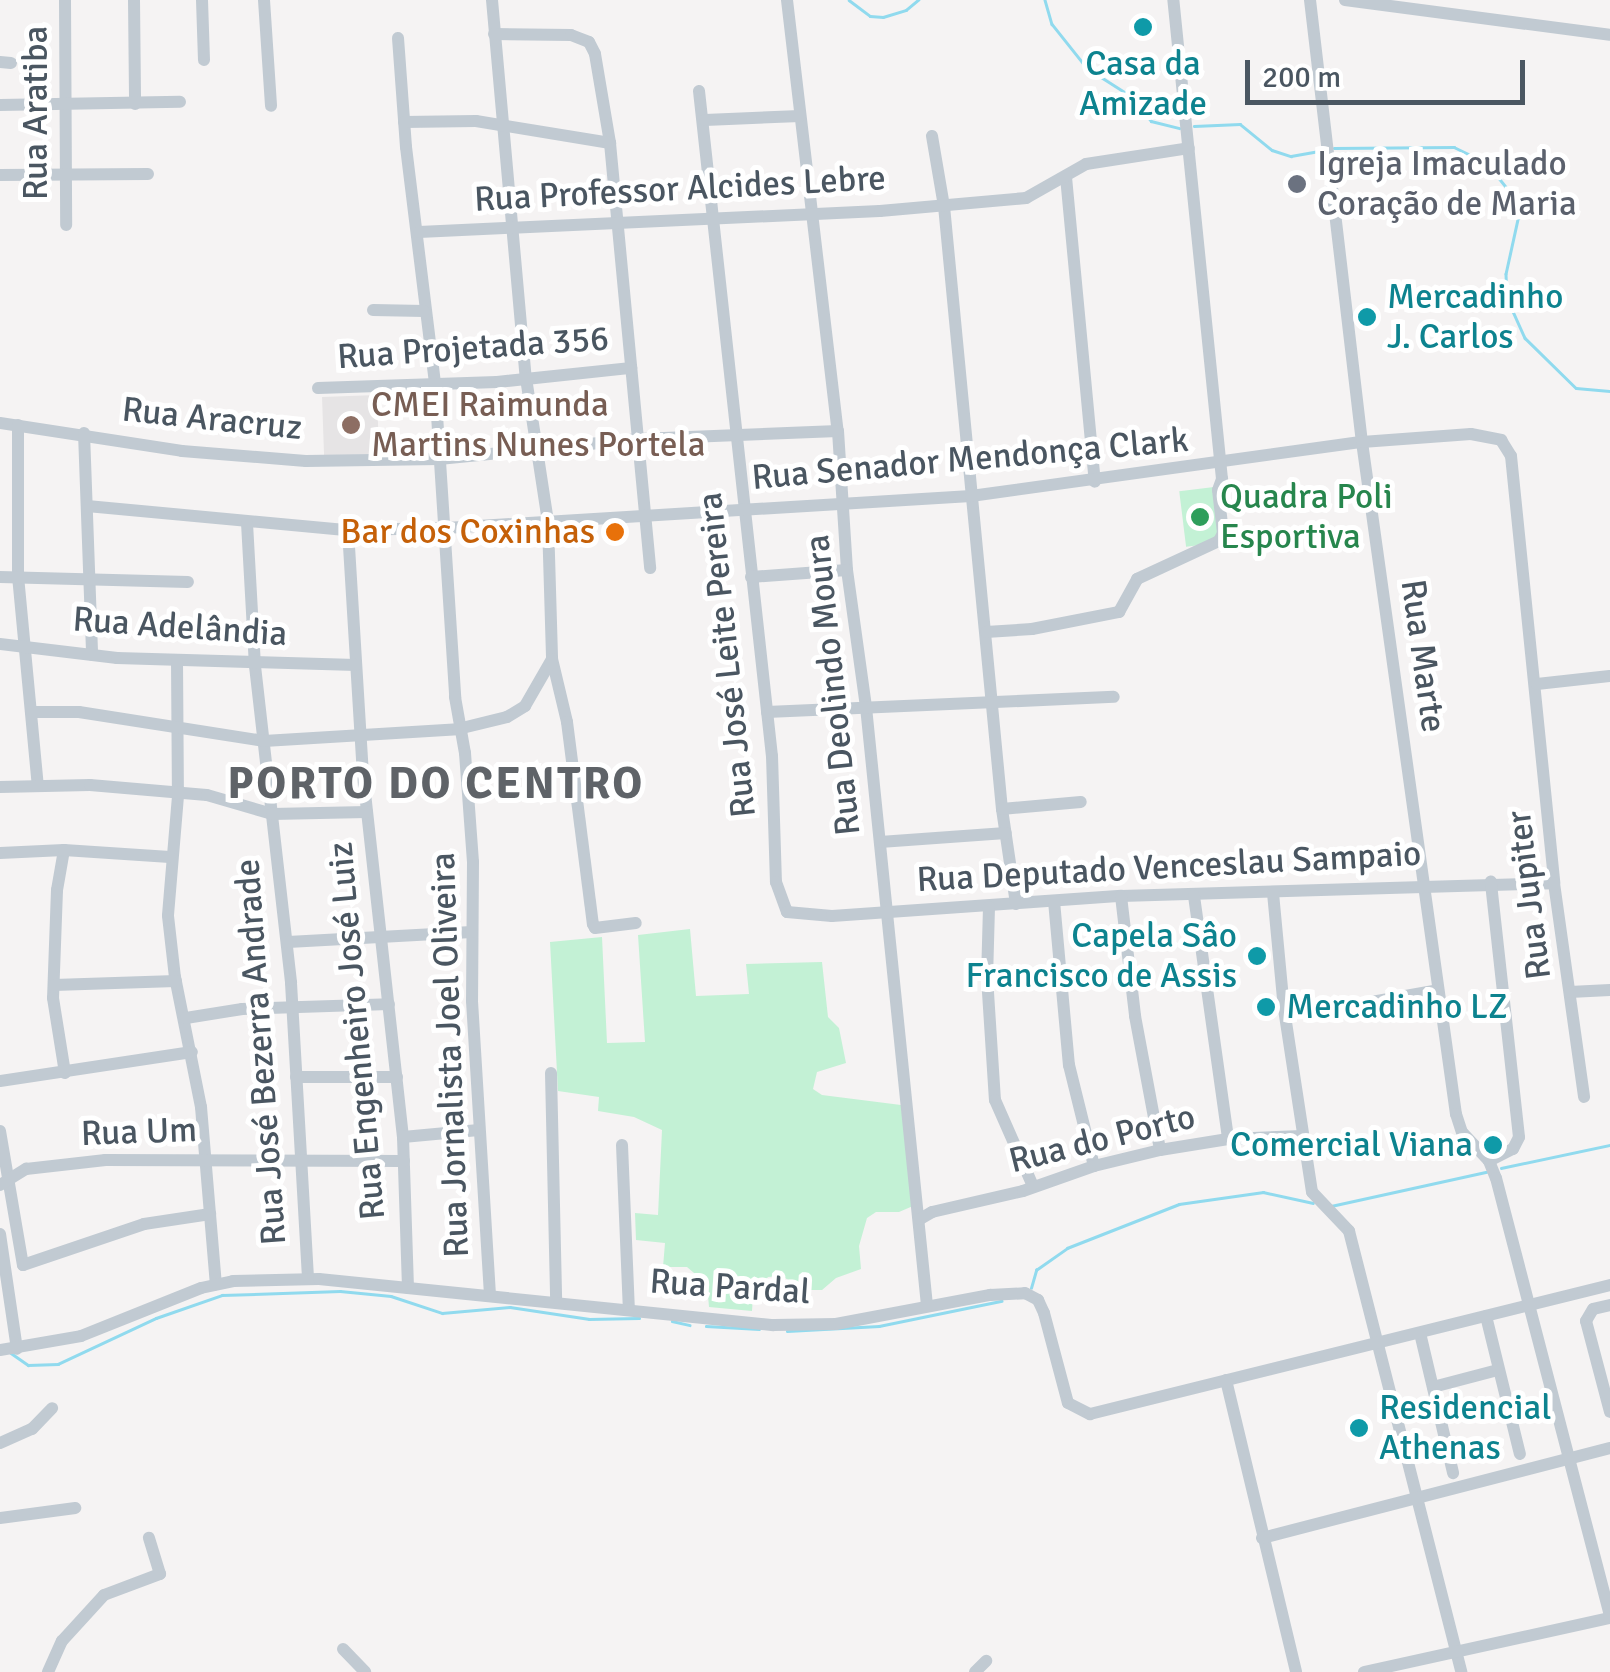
<!DOCTYPE html>
<html>
<head>
<meta charset="utf-8">
<style>
	body { margin:0 }
	#map { position:relative; width:1610px; height:1672px; overflow:hidden; background:#f5f3f3; font-family:Signika,sans-serif }
	div>[style] { position:absolute }
	[style*='--x'] { left:calc(var(--x)*1px); top:calc(var(--y)*1px); width:calc(var(--w)*1px); rotate:calc(var(--a)*1deg) }
	.education>* { inset:0; background:#e6e4e5; transform-origin:0 0 }
	.green>* { inset:0; background:#c3f1d5; transform-origin:0 0 }
	.stream>* { height:2.5px; margin:-1.25px; padding:0 1.25px; transform-origin:1.25px; border-radius:1.25px; background:#90daee }
	.minor>* { height:12px; margin:-6px; padding:0 6px; transform-origin:6px; border-radius:6px; background:#c1cad2 }
	.dots>* { width:28px; height:28px; translate:-50% -50%; box-sizing:border-box; border:5px solid #fff; border-radius:50% }
	span { translate:-50% -50%; white-space:nowrap; text-align:center; line-height:1.15; -webkit-text-stroke:10px #fff; paint-order:stroke }
	.culture-label { font-size:35px; color:#0d838f }
	.left { translate:0 -50%; text-align:left }
	.right { translate:-100% -50%; text-align:right }
	.street-label { font-size:35px; color:#4a5661 }
	.worship-label { font-size:35px; color:#5b616d }
	.education-label { font-size:35px; color:#785e54 }
	.leisure-label { font-size:35px; color:#27864d }
	.food-label { font-size:35px; color:#c56008 }
	.district-label { font-size:45px; color:#5f6368; font-weight:700; letter-spacing:2.5px }
	.scale { position:absolute; left:1245px; top:60px; width:280px; height:45px; box-sizing:border-box; border:5px solid #4a5661; border-top:0; padding-left:12px; font-size:30px; line-height:35px; white-space:nowrap; color:#4a5661; -webkit-text-stroke:8px #fff; paint-order:stroke }
</style>
</head>
<body>
<div id="map">
	<div class="education">
		<div style="left:377px;top:395px;width:59px;height:55px;rotate:88deg"></div>
	</div>
	<div class="green">
		<div style="left:1214px;top:487px;width:56px;height:35px;rotate:83deg"></div>
		<div style="clip-path:polygon(690px 929px,696px 996px,749px 994px,746px 964px,822px 962px,828px 1017px,839px 1028px,846px 1063px,817px 1072px,813px 1089px,822px 1095px,901px 1105px,913px 1206px,899px 1212px,876px 1212px,867px 1218px,859px 1246px,861px 1269px,836px 1278px,822px 1290px,808px 1290px,781px 1276px,768px 1277px,753px 1295px,752px 1311px,709px 1307px,707px 1284px,687px 1267px,663px 1267px,665px 1243px,636px 1240px,635px 1213px,658px 1215px,662px 1130px,634px 1117px,598px 1111px,599px 1097px,558px 1091px,550px 942px,602px 937px,607px 1043px,645px 1042px,638px 935px)"></div>
	</div>
	<div class="stream">
		<div style="--x:849;--y:0;--w:26;--a:37"></div>
		<div style="--x:870;--y:16;--w:13;--a:4"></div>
		<div style="--x:883;--y:17;--w:24;--a:-17"></div>
		<div style="--x:906;--y:10;--w:16;--a:-40"></div>
		<div style="--x:1045;--y:0;--w:25;--a:74"></div>
		<div style="--x:1052;--y:24;--w:56;--a:51.5"></div>
		<div style="--x:1087;--y:68;--w:52;--a:32.5"></div>
		<div style="--x:1131;--y:96;--w:32;--a:51"></div>
		<div style="--x:1151;--y:121;--w:29;--a:14"></div>
		<div style="--x:1194;--y:126;--w:46;--a:-2.5"></div>
		<div style="--x:1240;--y:124;--w:41;--a:39.1"></div>
		<div style="--x:1272;--y:150;--w:20;--a:18"></div>
		<div style="--x:1291;--y:156;--w:28;--a:-10"></div>
		<div style="--x:1334;--y:148;--w:120;--a:-0.5"></div>
		<div style="--x:1454;--y:147;--w:37;--a:26"></div>
		<div style="--x:1487;--y:163;--w:43;--a:51.5"></div>
		<div style="--x:1514;--y:197;--w:19;--a:74"></div>
		<div style="--x:1519;--y:215;--w:60;--a:102.4"></div>
		<div style="--x:1506;--y:274;--w:24;--a:88"></div>
		<div style="--x:1507;--y:298;--w:44;--a:65.8"></div>
		<div style="--x:1525;--y:338;--w:71;--a:44.4"></div>
		<div style="--x:1576;--y:388;--w:34;--a:5"></div>
		<div style="--x:1501;--y:1168;--w:111;--a:-11.9"></div>
		<div style="--x:1331;--y:1206;--w:159;--a:-12.4"></div>
		<div style="--x:1031;--y:1288;--w:19;--a:-74"></div>
		<div style="--x:1036;--y:1270;--w:38;--a:-35"></div>
		<div style="--x:1067;--y:1248;--w:120;--a:-21.4"></div>
		<div style="--x:1179;--y:1204;--w:85;--a:-8.1"></div>
		<div style="--x:1263;--y:1192;--w:51;--a:12.4"></div>
		<div style="--x:672;--y:1321;--w:18;--a:13"></div>
		<div style="--x:706;--y:1326;--w:53;--a:3.2"></div>
		<div style="--x:787;--y:1331;--w:92;--a:-3.1"></div>
		<div style="--x:879;--y:1326;--w:125;--a:-11.6"></div>
		<div style="--x:11;--y:1353;--w:21;--a:35"></div>
		<div style="--x:28;--y:1365;--w:30;--a:-2"></div>
		<div style="--x:58;--y:1364;--w:108;--a:-25.1"></div>
		<div style="--x:156;--y:1318;--w:70;--a:-19.2"></div>
		<div style="--x:222;--y:1295;--w:118;--a:-1.9"></div>
		<div style="--x:340;--y:1291;--w:51;--a:5.6"></div>
		<div style="--x:391;--y:1296;--w:54;--a:18.4"></div>
		<div style="--x:442;--y:1313;--w:68;--a:-5"></div>
		<div style="--x:510;--y:1307;--w:80;--a:8.6"></div>
		<div style="--x:589;--y:1319;--w:50;--a:-1.1"></div>
	</div>
	<div class="minor">
		<div style="--x:65;--y:0;--w:225;--a:89.7"></div>
		<div style="--x:134;--y:0;--w:104;--a:89.4"></div>
		<div style="--x:202;--y:0;--w:60;--a:88.1"></div>
		<div style="--x:264;--y:0;--w:106;--a:86.2"></div>
		<div style="--x:492;--y:0;--w:380;--a:84.9"></div>
		<div style="--x:526;--y:378;--w:146;--a:81.3"></div>
		<div style="--x:548;--y:522;--w:137;--a:88.3"></div>
		<div style="--x:552;--y:659;--w:65;--a:76.6"></div>
		<div style="--x:567;--y:722;--w:204;--a:82.7"></div>
		<div style="--x:593;--y:924;--w:4;--a:63"></div>
		<div style="--x:595;--y:928;--w:41;--a:-7"></div>
		<div style="--x:787;--y:0;--w:434;--a:83.3"></div>
		<div style="--x:838;--y:431;--w:139;--a:86.3"></div>
		<div style="--x:847;--y:570;--w:138;--a:82.1"></div>
		<div style="--x:866;--y:707;--w:601;--a:84.18"></div>
		<div style="--x:1310;--y:0;--w:445;--a:83.3"></div>
		<div style="--x:1362;--y:442;--w:679;--a:82.04"></div>
		<div style="--x:1456;--y:1114;--w:19;--a:72"></div>
		<div style="--x:1462;--y:1132;--w:40;--a:47"></div>
		<div style="--x:1489;--y:1161;--w:18;--a:68"></div>
		<div style="--x:1496;--y:1178;--w:452;--a:75.4"></div>
		<div style="--x:1345;--y:0;--w:267;--a:7.5"></div>
		<div style="--x:494;--y:34;--w:77;--a:0.7"></div>
		<div style="--x:571;--y:35;--w:19;--a:21"></div>
		<div style="--x:589;--y:42;--w:13;--a:63"></div>
		<div style="--x:595;--y:54;--w:90;--a:80.4"></div>
		<div style="--x:610;--y:143;--w:427;--a:84.6"></div>
		<div style="--x:398;--y:38;--w:109;--a:85.8"></div>
		<div style="--x:406;--y:147;--w:239;--a:83"></div>
		<div style="--x:435;--y:384;--w:314;--a:86.3"></div>
		<div style="--x:455;--y:697;--w:57;--a:79.9"></div>
		<div style="--x:465;--y:753;--w:109;--a:85.8"></div>
		<div style="--x:473;--y:862;--w:139;--a:90.4"></div>
		<div style="--x:472;--y:1001;--w:295;--a:86.5"></div>
		<div style="--x:0;--y:62;--w:11;--a:5"></div>
		<div style="--x:699;--y:91;--w:669;--a:83.74"></div>
		<div style="--x:772;--y:756;--w:126;--a:88.2"></div>
		<div style="--x:776;--y:882;--w:32;--a:70"></div>
		<div style="--x:787;--y:912;--w:45;--a:5.1"></div>
		<div style="--x:832;--y:916;--w:290;--a:-4"></div>
		<div style="--x:1121;--y:896;--w:433;--a:-1.7"></div>
		<div style="--x:0;--y:105;--w:180;--a:-1"></div>
		<div style="--x:705;--y:120;--w:95;--a:-2.4"></div>
		<div style="--x:404;--y:122;--w:72;--a:-0.8"></div>
		<div style="--x:476;--y:121;--w:136;--a:9.3"></div>
		<div style="--x:932;--y:136;--w:71;--a:80.3"></div>
		<div style="--x:944;--y:206;--w:606;--a:84.51"></div>
		<div style="--x:1002;--y:809;--w:96;--a:81.6"></div>
		<div style="--x:0;--y:175;--w:148;--a:-0.4"></div>
		<div style="--x:1066;--y:177;--w:306;--a:84.6"></div>
		<div style="--x:419;--y:232;--w:461;--a:-2.6"></div>
		<div style="--x:880;--y:211;--w:147;--a:-5.1"></div>
		<div style="--x:1026;--y:198;--w:69;--a:-29.5"></div>
		<div style="--x:1086;--y:164;--w:104;--a:-8.8"></div>
		<div style="--x:373;--y:310;--w:51;--a:1.1"></div>
		<div style="--x:318;--y:388;--w:179;--a:-1.9"></div>
		<div style="--x:497;--y:382;--w:135;--a:-6"></div>
		<div style="--x:0;--y:423;--w:184;--a:8.7"></div>
		<div style="--x:182;--y:451;--w:124;--a:4.6"></div>
		<div style="--x:306;--y:461;--w:133;--a:-0.9"></div>
		<div style="--x:439;--y:459;--w:201;--a:-5.7"></div>
		<div style="--x:639;--y:439;--w:199;--a:-2.3"></div>
		<div style="--x:18;--y:425;--w:151;--a:90"></div>
		<div style="--x:18;--y:576;--w:211;--a:84.6"></div>
		<div style="--x:84;--y:433;--w:222;--a:87.9"></div>
		<div style="--x:87;--y:506;--w:262;--a:5.3"></div>
		<div style="--x:348;--y:530;--w:98;--a:-1.2"></div>
		<div style="--x:446;--y:528;--w:526;--a:-3.49"></div>
		<div style="--x:971;--y:496;--w:395;--a:-7.9"></div>
		<div style="--x:1362;--y:442;--w:109;--a:-4.2"></div>
		<div style="--x:1471;--y:434;--w:31;--a:11"></div>
		<div style="--x:1501;--y:440;--w:19;--a:58"></div>
		<div style="--x:1511;--y:456;--w:429;--a:84.2"></div>
		<div style="--x:1554;--y:883;--w:216;--a:82"></div>
		<div style="--x:247;--y:523;--w:143;--a:86.8"></div>
		<div style="--x:255;--y:666;--w:319;--a:83.5"></div>
		<div style="--x:291;--y:983;--w:296;--a:86.7"></div>
		<div style="--x:348;--y:530;--w:245;--a:86.5"></div>
		<div style="--x:363;--y:775;--w:364;--a:83.7"></div>
		<div style="--x:403;--y:1137;--w:151;--a:88.1"></div>
		<div style="--x:0;--y:577;--w:188;--a:1.5"></div>
		<div style="--x:751;--y:577;--w:96;--a:-4.2"></div>
		<div style="--x:986;--y:632;--w:46;--a:-3.7"></div>
		<div style="--x:1032;--y:629;--w:89;--a:-11.1"></div>
		<div style="--x:1119;--y:612;--w:38;--a:-61"></div>
		<div style="--x:1137;--y:579;--w:90;--a:-24.9"></div>
		<div style="--x:1219;--y:541;--w:9;--a:-63"></div>
		<div style="--x:1223;--y:533;--w:43;--a:-96.6"></div>
		<div style="--x:1218;--y:490;--w:12;--a:-70"></div>
		<div style="--x:1222;--y:479;--w:481;--a:-95.8"></div>
		<div style="--x:0;--y:644;--w:118;--a:6.8"></div>
		<div style="--x:117;--y:658;--w:239;--a:1.7"></div>
		<div style="--x:177;--y:661;--w:135;--a:89.6"></div>
		<div style="--x:178;--y:796;--w:120;--a:94.8"></div>
		<div style="--x:168;--y:916;--w:61;--a:83.5"></div>
		<div style="--x:175;--y:977;--w:133;--a:78.7"></div>
		<div style="--x:201;--y:1107;--w:178;--a:85.2"></div>
		<div style="--x:1537;--y:684;--w:73;--a:-6.3"></div>
		<div style="--x:31;--y:712;--w:48;--a:0"></div>
		<div style="--x:79;--y:712;--w:187;--a:8.9"></div>
		<div style="--x:264;--y:741;--w:194;--a:-3.5"></div>
		<div style="--x:458;--y:729;--w:50;--a:-13.8"></div>
		<div style="--x:507;--y:717;--w:21;--a:-31"></div>
		<div style="--x:525;--y:706;--w:54;--a:-60.1"></div>
		<div style="--x:767;--y:712;--w:347;--a:-2.5"></div>
		<div style="--x:0;--y:787;--w:90;--a:-1.3"></div>
		<div style="--x:90;--y:785;--w:117;--a:4.9"></div>
		<div style="--x:207;--y:795;--w:68;--a:16.3"></div>
		<div style="--x:272;--y:814;--w:95;--a:-1.2"></div>
		<div style="--x:1002;--y:809;--w:79;--a:-5.1"></div>
		<div style="--x:880;--y:842;--w:126;--a:-4.1"></div>
		<div style="--x:64;--y:850;--w:41;--a:99.9"></div>
		<div style="--x:57;--y:890;--w:108;--a:92.1"></div>
		<div style="--x:53;--y:998;--w:76;--a:80.9"></div>
		<div style="--x:0;--y:853;--w:64;--a:-2.7"></div>
		<div style="--x:64;--y:850;--w:106;--a:3.8"></div>
		<div style="--x:1273;--y:893;--w:117;--a:84.6"></div>
		<div style="--x:1284;--y:1009;--w:185;--a:81.3"></div>
		<div style="--x:1312;--y:1192;--w:54;--a:46.5"></div>
		<div style="--x:1349;--y:1231;--w:455;--a:75.7"></div>
		<div style="--x:1121;--y:896;--w:121;--a:83.3"></div>
		<div style="--x:1135;--y:1016;--w:136;--a:79.4"></div>
		<div style="--x:1194;--y:896;--w:245;--a:82"></div>
		<div style="--x:1054;--y:901;--w:165;--a:84.8"></div>
		<div style="--x:1069;--y:1065;--w:104;--a:76.1"></div>
		<div style="--x:989;--y:907;--w:70;--a:91.6"></div>
		<div style="--x:987;--y:977;--w:123;--a:86.3"></div>
		<div style="--x:995;--y:1100;--w:94;--a:66.2"></div>
		<div style="--x:288;--y:942;--w:184;--a:-3.1"></div>
		<div style="--x:54;--y:985;--w:122;--a:-1.9"></div>
		<div style="--x:1570;--y:992;--w:40;--a:-2.9"></div>
		<div style="--x:1366;--y:1003;--w:73;--a:-10.2"></div>
		<div style="--x:186;--y:1018;--w:57;--a:-9.1"></div>
		<div style="--x:242;--y:1009;--w:147;--a:-1.9"></div>
		<div style="--x:551;--y:1073;--w:229;--a:88.7"></div>
		<div style="--x:296;--y:1077;--w:101;--a:0"></div>
		<div style="--x:0;--y:1081;--w:194;--a:-8.6"></div>
		<div style="--x:0;--y:1131;--w:136;--a:80.3"></div>
		<div style="--x:23;--y:1265;--w:128;--a:-18.7"></div>
		<div style="--x:144;--y:1224;--w:67;--a:-8.6"></div>
		<div style="--x:403;--y:1137;--w:76;--a:-5.3"></div>
		<div style="--x:622;--y:1145;--w:165;--a:87.6"></div>
		<div style="--x:1489;--y:1161;--w:27;--a:-27"></div>
		<div style="--x:1513;--y:1149;--w:13;--a:-63"></div>
		<div style="--x:1519;--y:1137;--w:257;--a:-96.3"></div>
		<div style="--x:0;--y:1185;--w:31;--a:-32"></div>
		<div style="--x:26;--y:1169;--w:80;--a:-6.5"></div>
		<div style="--x:105;--y:1160;--w:299;--a:0.2"></div>
		<div style="--x:920;--y:1219;--w:14;--a:-30"></div>
		<div style="--x:932;--y:1212;--w:93;--a:-13"></div>
		<div style="--x:1023;--y:1191;--w:75;--a:-19.4"></div>
		<div style="--x:1094;--y:1166;--w:68;--a:-13.6"></div>
		<div style="--x:1160;--y:1150;--w:69;--a:-9.2"></div>
		<div style="--x:1228;--y:1139;--w:74;--a:-2.3"></div>
		<div style="--x:0;--y:1234;--w:116;--a:81.6"></div>
		<div style="--x:1610;--y:1305;--w:17;--a:167"></div>
		<div style="--x:1593;--y:1309;--w:14;--a:120"></div>
		<div style="--x:1586;--y:1321;--w:94;--a:75.2"></div>
		<div style="--x:1486;--y:1316;--w:142;--a:76.2"></div>
		<div style="--x:1420;--y:1333;--w:144;--a:76.7"></div>
		<div style="--x:0;--y:1350;--w:82;--a:-9.8"></div>
		<div style="--x:81;--y:1336;--w:129;--a:-21.8"></div>
		<div style="--x:201;--y:1288;--w:33;--a:-12"></div>
		<div style="--x:233;--y:1281;--w:86;--a:-1.3"></div>
		<div style="--x:319;--y:1279;--w:457;--a:5.8"></div>
		<div style="--x:774;--y:1325;--w:62;--a:-0.9"></div>
		<div style="--x:836;--y:1324;--w:157;--a:-10.7"></div>
		<div style="--x:990;--y:1295;--w:35;--a:-3"></div>
		<div style="--x:1025;--y:1293;--w:15;--a:28"></div>
		<div style="--x:1038;--y:1300;--w:14;--a:65"></div>
		<div style="--x:1044;--y:1313;--w:93;--a:75.1"></div>
		<div style="--x:1068;--y:1403;--w:25;--a:27"></div>
		<div style="--x:1090;--y:1414;--w:536;--a:-13.93"></div>
		<div style="--x:1226;--y:1380;--w:300;--a:76.5"></div>
		<div style="--x:1433;--y:1387;--w:67;--a:-14.7"></div>
		<div style="--x:0;--y:1443;--w:35;--a:-24"></div>
		<div style="--x:32;--y:1429;--w:29;--a:-46"></div>
		<div style="--x:0;--y:1518;--w:76;--a:-7.6"></div>
		<div style="--x:1262;--y:1538;--w:359;--a:-14.5"></div>
		<div style="--x:343;--y:1649;--w:32;--a:46"></div>
		<div style="--x:48;--y:1672;--w:34;--a:-66"></div>
		<div style="--x:62;--y:1641;--w:62;--a:-47.6"></div>
		<div style="--x:104;--y:1595;--w:60;--a:-20.6"></div>
		<div style="--x:160;--y:1574;--w:38;--a:-107"></div>
		<div style="--x:975;--y:1672;--w:16;--a:-45"></div>
		<div style="--x:1364;--y:1672;--w:252;--a:-12.4"></div>
	</div>
	<div class="dots">
		<div style="left:1143px;top:27px;background:#0f9aa8"></div>
		<div style="left:1297px;top:184px;background:#6b7280"></div>
		<div style="left:1367px;top:317px;background:#0f9aa8"></div>
		<div style="left:351px;top:425px;background:#8d6e63"></div>
		<div style="left:1200px;top:517px;background:#2e9e5b"></div>
		<div style="left:615px;top:532px;background:#e8710a"></div>
		<div style="left:1257px;top:956px;background:#0f9aa8"></div>
		<div style="left:1266px;top:1007px;background:#0f9aa8"></div>
		<div style="left:1493px;top:1145px;background:#0f9aa8"></div>
		<div style="left:1359px;top:1428px;background:#0f9aa8"></div>
	</div>
	<div class="culture-label">
		<span style="left:1143px;top:84px">Casa da<br>Amizade</span>
		<span class="left" style="left:1387px;top:317px">Mercadinho<br>J. Carlos</span>
		<span class="right" style="left:1237px;top:956px">Capela Sâo<br>Francisco de Assis</span>
		<span class="left" style="left:1286px;top:1007px">Mercadinho LZ</span>
		<span class="right" style="left:1473px;top:1145px">Comercial Viana</span>
		<span class="left" style="left:1379px;top:1428px">Residencial<br>Athenas</span>
	</div>
	<div class="street-label">
		<span style="left:36px;top:113px;rotate:-90deg">Rua Aratiba</span>
		<span style="left:680px;top:189px;rotate:-3deg">Rua Professor Alcides Lebre</span>
		<span style="left:473px;top:348px;rotate:-4deg">Rua Projetada 356</span>
		<span style="left:212px;top:419px;rotate:6deg">Rua Aracruz</span>
		<span style="left:970px;top:459px;rotate:-5deg">Rua Senador Mendonça Clark</span>
		<span style="left:180px;top:627px;rotate:4deg">Rua Adelândia</span>
		<span style="left:727px;top:655px;rotate:-96deg">Rua José Leite Pereira</span>
		<span style="left:1423px;top:656px;rotate:82deg">Rua Marte</span>
		<span style="left:833px;top:685px;rotate:-96deg">Rua Deolindo Moura</span>
		<span style="left:1169px;top:867px;rotate:-3deg">Rua Deputado Venceslau Sampaio</span>
		<span style="left:1529px;top:895px;rotate:-97deg">Rua Jupiter</span>
		<span style="left:357px;top:1031px;rotate:-95deg">Rua Engenheiro José Luiz</span>
		<span style="left:261px;top:1052px;rotate:-94deg">Rua José Bezerra Andrade</span>
		<span style="left:450px;top:1055px;rotate:-92deg">Rua Jornalista Joel Oliveira</span>
		<span style="left:139px;top:1132px;rotate:-2deg">Rua Um</span>
		<span style="left:1102px;top:1139px;rotate:-14deg">Rua do Porto</span>
		<span style="left:730px;top:1287px;rotate:4deg">Rua Pardal</span>
	</div>
	<div class="worship-label">
		<span class="left" style="left:1317px;top:184px">Igreja Imaculado<br>Coração de Maria</span>
	</div>
	<div class="education-label">
		<span class="left" style="left:371px;top:425px">CMEI Raimunda<br>Martins Nunes Portela</span>
	</div>
	<div class="leisure-label">
		<span class="left" style="left:1220px;top:517px">Quadra Poli<br>Esportiva</span>
	</div>
	<div class="food-label">
		<span class="right" style="left:595px;top:532px">Bar dos Coxinhas</span>
	</div>
	<div class="district-label">
		<span style="left:436px;top:784px">PORTO DO CENTRO</span>
	</div>
	<div class="scale">200 m</div>
</div>
</body>
</html>
